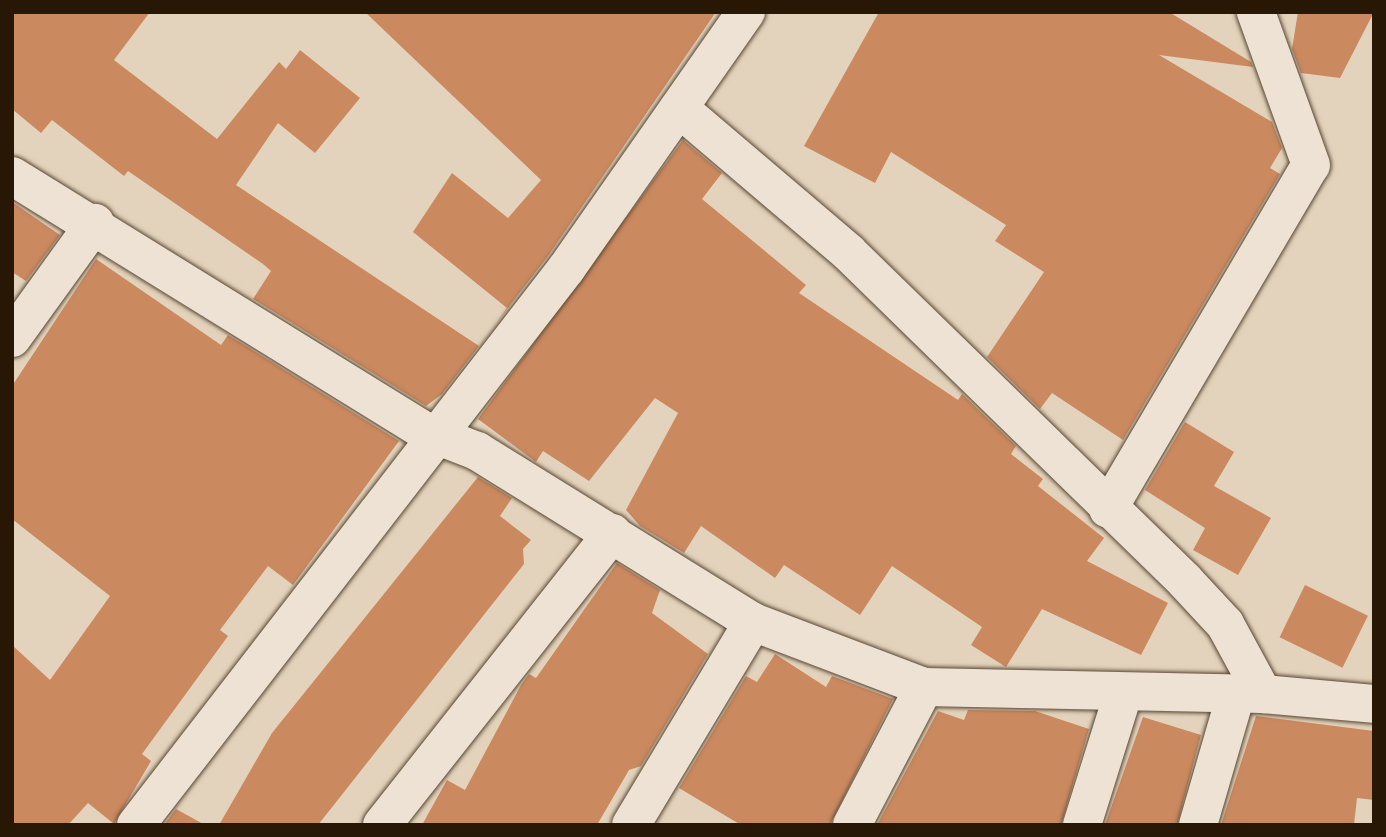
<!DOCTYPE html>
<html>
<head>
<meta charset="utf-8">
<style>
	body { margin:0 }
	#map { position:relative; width:1386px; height:837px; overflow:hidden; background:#e4d3bc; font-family:"Sorts Mill Goudy",serif }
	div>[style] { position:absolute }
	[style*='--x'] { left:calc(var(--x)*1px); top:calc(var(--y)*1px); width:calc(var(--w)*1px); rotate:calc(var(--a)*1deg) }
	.building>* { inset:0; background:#cb8960; transform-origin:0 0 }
	.roads { filter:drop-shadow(0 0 2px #574632) drop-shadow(0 0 2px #574632) }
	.minor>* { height:38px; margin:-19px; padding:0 19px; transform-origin:19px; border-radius:19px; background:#ede2d3 }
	span { translate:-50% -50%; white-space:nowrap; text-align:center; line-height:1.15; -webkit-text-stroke:7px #ede2d3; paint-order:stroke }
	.frame { position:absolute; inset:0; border:14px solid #281704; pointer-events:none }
</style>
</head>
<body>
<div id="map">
	<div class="building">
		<div style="clip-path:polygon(12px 12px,150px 12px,114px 60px,217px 139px,279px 62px,286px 69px,300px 50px,360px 98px,315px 153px,278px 123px,236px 185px,479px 346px,442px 394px,426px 406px,253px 299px,271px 271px,263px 264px,128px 171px,124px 176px,52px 120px,41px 133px,12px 109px)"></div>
		<div style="clip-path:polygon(365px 12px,716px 12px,548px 256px,497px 322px,507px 308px,413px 232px,452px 173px,508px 218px,541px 180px)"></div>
		<div style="clip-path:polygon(879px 12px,1169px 12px,1251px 62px,1253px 67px,1159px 55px,1272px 122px,1282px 148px,1270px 168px,1280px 174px,1123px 440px,1052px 393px,1040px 409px,987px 357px,1044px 272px,995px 241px,1006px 225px,891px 152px,875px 183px,804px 146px)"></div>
		<div style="clip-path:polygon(1298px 12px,1374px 12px,1340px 78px,1301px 73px,1292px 49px)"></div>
		<div style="clip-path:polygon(683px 140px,722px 173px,702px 199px,806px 285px,799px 293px,958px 400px,962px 394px,1016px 446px,1011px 454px,1043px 479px,1038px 486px,1104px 538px,1087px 561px,1168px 603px,1141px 655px,1042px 609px,1006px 667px,971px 645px,982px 627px,892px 566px,860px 615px,784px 565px,775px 578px,701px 526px,684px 553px,640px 526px,626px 510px,678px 413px,655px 398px,589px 481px,543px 451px,536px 462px,478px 419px)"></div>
		<div style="clip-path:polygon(12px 202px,60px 235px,26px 281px,12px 272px)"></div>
		<div style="clip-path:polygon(96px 259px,221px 345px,228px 335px,399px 441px,293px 585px,268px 566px,220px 630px,228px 636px,142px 754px,151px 761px,114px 824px,88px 803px,68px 825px,12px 825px,12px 645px,50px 680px,110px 596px,12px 519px,12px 386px)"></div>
		<div style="clip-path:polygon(1185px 422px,1234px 452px,1214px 486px,1271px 518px,1238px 575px,1193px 550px,1205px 528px,1145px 490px)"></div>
		<div style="clip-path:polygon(478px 477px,512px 498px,500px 516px,531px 540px,523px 549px,524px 564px,318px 825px,219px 825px,272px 733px)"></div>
		<div style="clip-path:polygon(617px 563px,660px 590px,652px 613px,708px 654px,641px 766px,629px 770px,597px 825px,422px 825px,447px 780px,465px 790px,521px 685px,529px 674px,536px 678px)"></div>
		<div style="left:1305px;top:585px;width:70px;height:58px;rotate:26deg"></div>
		<div style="clip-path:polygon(775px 654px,826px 687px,832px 676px,893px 699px,830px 825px,741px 825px,679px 788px,746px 676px,757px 682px)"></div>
		<div style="clip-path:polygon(968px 710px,1035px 711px,1089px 729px,1061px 825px,877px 825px,938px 711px,964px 720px)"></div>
		<div style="clip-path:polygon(1256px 716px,1374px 731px,1374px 800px,1357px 798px,1354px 825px,1221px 825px)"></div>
		<div style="clip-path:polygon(1143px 717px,1201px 735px,1177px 825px,1105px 825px)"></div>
		<div style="clip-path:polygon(176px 809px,205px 825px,164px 825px)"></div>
	</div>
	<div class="roads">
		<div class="minor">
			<div style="--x:679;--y:108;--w:222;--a:40.4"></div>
			<div style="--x:848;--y:252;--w:471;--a:44.3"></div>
			<div style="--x:1185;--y:581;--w:59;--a:47.1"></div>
			<div style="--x:1225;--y:624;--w:80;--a:61.5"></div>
			<div style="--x:12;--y:176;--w:483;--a:31.7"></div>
			<div style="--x:423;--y:430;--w:58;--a:21.3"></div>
			<div style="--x:477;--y:451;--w:325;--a:31.8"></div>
			<div style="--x:753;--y:622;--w:183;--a:20.8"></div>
			<div style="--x:924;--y:687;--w:339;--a:1.2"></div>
			<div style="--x:1263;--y:694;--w:111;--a:5.1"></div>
			<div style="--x:12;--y:338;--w:142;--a:-54.2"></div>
			<div style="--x:1108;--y:509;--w:399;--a:-59.5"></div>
			<div style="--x:1311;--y:165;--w:163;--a:-109.8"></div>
			<div style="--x:136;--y:825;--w:703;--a:-52.28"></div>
			<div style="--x:566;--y:269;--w:314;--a:-55"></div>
			<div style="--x:382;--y:825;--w:372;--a:-51.7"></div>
			<div style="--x:631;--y:825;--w:237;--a:-59"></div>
			<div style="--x:852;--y:825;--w:156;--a:-62.4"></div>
			<div style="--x:1082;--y:825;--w:137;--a:-72.6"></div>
			<div style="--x:1198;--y:825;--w:136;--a:-73.8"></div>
		</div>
	</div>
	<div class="frame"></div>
</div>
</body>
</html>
